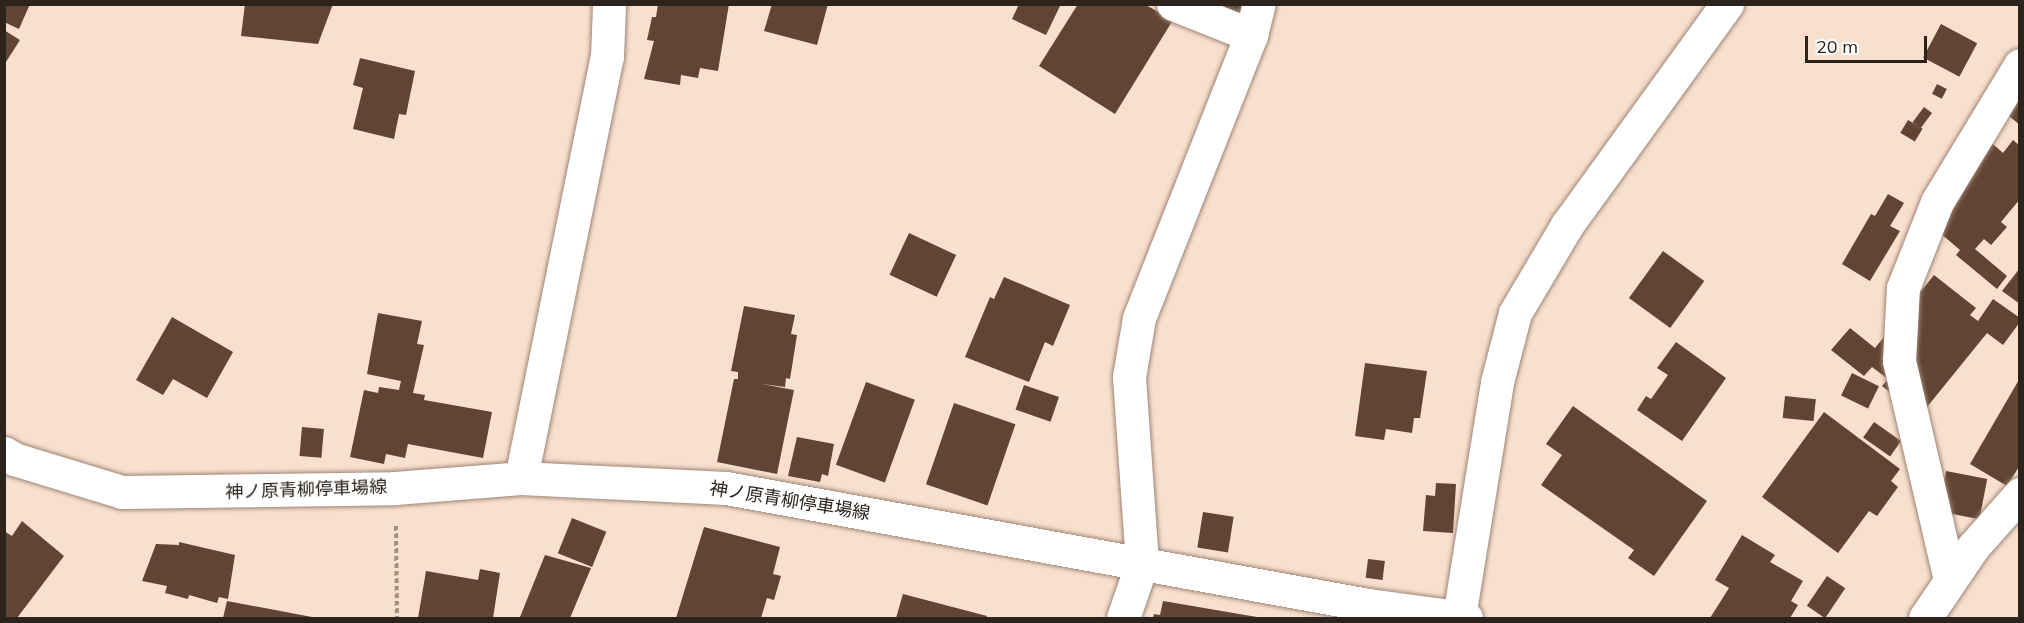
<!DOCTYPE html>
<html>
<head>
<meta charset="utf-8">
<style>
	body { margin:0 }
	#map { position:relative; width:2024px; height:623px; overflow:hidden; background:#f9dfce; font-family:Mulish,"Noto Sans JP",sans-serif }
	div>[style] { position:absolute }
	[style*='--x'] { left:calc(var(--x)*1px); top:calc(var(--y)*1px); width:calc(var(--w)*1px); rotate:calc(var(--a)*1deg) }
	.building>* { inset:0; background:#614532; transform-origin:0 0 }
	.path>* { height:4px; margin-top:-2px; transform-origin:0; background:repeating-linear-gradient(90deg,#a18f82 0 4.5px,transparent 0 7.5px) }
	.roads { filter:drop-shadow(0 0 2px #9d8576) drop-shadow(0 0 2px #9d8576) }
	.minor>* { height:33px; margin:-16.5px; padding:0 16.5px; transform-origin:16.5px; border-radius:16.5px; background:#fff }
	.major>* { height:33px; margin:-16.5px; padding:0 16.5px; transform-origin:16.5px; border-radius:16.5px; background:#fff }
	span { translate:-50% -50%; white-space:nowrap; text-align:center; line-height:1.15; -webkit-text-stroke:6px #fff; paint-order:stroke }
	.street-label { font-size:18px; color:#2c231d }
	.frame { position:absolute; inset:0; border:6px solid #2c231d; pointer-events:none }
	.scale { position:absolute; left:1805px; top:36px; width:122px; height:27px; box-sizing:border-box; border:3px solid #2c231d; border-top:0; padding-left:8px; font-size:18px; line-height:21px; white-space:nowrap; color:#2c231d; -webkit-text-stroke:4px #fff; paint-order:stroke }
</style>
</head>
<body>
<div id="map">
	<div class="building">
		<div style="clip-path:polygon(4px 4px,30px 4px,19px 29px,4px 22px)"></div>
		<div style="clip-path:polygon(245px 4px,333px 4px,318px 44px,241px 36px)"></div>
		<div style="clip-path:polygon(658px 4px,729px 4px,718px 71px,700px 68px,698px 78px,681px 75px,680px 85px,644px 79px,654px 41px,647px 40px,652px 17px,656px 17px)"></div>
		<div style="clip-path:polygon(772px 4px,828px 4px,817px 45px,764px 31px)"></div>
		<div style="clip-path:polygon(1019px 4px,1056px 4px,1060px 6px,1046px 35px,1012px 19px)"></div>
		<div style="clip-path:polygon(1078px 4px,1144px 4px,1173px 20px,1115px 114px,1039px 66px)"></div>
		<div style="clip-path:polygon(1185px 4px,1243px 4px,1236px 24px)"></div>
		<div style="left:1941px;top:24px;width:41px;height:38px;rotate:28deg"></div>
		<div style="clip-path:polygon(4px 30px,20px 40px,4px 65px)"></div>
		<div style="clip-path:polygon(360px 58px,415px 71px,406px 115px,399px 114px,394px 139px,353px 129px,363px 88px,353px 85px)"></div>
		<div style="left:1937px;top:84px;width:11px;height:11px;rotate:27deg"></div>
		<div style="clip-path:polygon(2020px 92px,2020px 125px,2003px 111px)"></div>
		<div style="left:1924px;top:107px;width:10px;height:19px;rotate:37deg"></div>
		<div style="left:1908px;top:120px;width:17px;height:15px;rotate:31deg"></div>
		<div style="clip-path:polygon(1985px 137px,2003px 153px,2013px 140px,2020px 146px,2020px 199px,2001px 222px,2007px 227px,1991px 245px,1984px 239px,1975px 249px,2007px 276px,1997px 289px,1956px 255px,1960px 250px,1919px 215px)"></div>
		<div style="clip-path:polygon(1888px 194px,1904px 203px,1890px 226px,1900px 231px,1870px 281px,1842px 264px,1871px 214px,1875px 216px)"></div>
		<div style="left:909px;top:233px;width:52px;height:46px;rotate:25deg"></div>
		<div style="left:1663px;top:251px;width:51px;height:58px;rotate:36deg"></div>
		<div style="clip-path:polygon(2020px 268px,2020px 304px,2002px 291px)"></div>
		<div style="clip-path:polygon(1934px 275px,1976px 308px,1970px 315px,1978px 321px,1993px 299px,2020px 318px,2020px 322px,2003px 345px,1987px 333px,1927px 407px,1908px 392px,1901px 401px,1882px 386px,1888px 379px,1872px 367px,1864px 376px,1831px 350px,1850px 328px,1875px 348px)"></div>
		<div style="clip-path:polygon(1004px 277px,1070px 305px,1053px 346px,1045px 342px,1029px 382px,965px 357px,990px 297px,994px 299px)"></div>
		<div style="clip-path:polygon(744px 306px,795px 315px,791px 334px,797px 335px,790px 379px,786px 378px,785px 387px,762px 384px,794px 390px,777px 474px,717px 462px,734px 379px,738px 379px,738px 372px,731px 371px)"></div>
		<div style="clip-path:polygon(378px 313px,422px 321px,417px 344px,424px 345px,413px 393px,425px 395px,424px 400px,492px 412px,483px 458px,408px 444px,405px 458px,386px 454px,384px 464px,350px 457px,364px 390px,378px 393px,379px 387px,399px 390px,401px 381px,367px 374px)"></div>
		<div style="clip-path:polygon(172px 317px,233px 352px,207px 398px,173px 379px,163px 395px,136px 380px)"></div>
		<div style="clip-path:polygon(1676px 342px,1726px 378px,1682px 441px,1637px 410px,1646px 396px,1651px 399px,1668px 375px,1657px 368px)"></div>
		<div style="clip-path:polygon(1365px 363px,1427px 371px,1420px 418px,1414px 418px,1412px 433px,1386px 429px,1384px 440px,1355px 436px)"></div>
		<div style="left:1852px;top:373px;width:30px;height:25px;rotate:26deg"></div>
		<div style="clip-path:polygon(2020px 378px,2020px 465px,2007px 486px,1970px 464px)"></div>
		<div style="left:866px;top:382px;width:52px;height:88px;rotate:20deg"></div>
		<div style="left:1024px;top:385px;width:37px;height:26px;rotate:19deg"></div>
		<div style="left:1785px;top:396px;width:31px;height:22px;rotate:6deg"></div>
		<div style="left:954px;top:403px;width:65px;height:86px;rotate:19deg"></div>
		<div style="clip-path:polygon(1573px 406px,1707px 501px,1654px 576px,1628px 558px,1634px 550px,1541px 485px,1562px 455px,1546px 444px)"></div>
		<div style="clip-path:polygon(1824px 412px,1900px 469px,1891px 481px,1898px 487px,1877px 516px,1869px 511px,1838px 553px,1762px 497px)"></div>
		<div style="left:1874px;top:422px;width:33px;height:19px;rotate:35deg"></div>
		<div style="left:302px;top:427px;width:22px;height:29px;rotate:5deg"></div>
		<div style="clip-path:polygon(797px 437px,834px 444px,828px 476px,822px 474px,820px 482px,788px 476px)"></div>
		<div style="left:1946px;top:471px;width:42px;height:41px;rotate:11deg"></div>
		<div style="clip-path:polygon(1436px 483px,1456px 484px,1453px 533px,1423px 531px,1426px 495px,1435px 496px)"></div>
		<div style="left:1203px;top:512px;width:31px;height:36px;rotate:9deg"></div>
		<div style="left:572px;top:518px;width:37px;height:38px;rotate:22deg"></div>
		<div style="clip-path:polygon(22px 521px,64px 556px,17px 618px,4px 618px,4px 531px,12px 536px)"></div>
		<div style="clip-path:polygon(704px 527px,780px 547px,773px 574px,781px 576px,774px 600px,767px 598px,761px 618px,676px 618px)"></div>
		<div style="clip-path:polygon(1742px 535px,1775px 555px,1770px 562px,1803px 581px,1791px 601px,1798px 605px,1790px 618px,1710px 618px,1729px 588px,1715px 580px)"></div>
		<div style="clip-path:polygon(179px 542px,235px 555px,228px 599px,219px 597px,217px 603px,189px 595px,188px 599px,165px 593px,167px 586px,142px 581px,156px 544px,179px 545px)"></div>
		<div style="clip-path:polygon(545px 555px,591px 568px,570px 618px,520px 617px)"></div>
		<div style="left:1368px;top:559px;width:17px;height:19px;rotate:7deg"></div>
		<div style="clip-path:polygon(480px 569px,500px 573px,493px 618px,418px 618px,426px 571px,478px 580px)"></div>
		<div style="left:1827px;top:576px;width:22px;height:36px;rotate:34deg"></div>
		<div style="clip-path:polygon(903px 594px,987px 616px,986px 618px,896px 618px)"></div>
		<div style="clip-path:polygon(227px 601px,312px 617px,312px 618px,223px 618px)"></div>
		<div style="clip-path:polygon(1163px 601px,1257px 617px,1257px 618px,1153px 618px,1154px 614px,1160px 615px)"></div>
	</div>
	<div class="path">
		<div style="--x:396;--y:526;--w:92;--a:89.4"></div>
	</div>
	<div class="roads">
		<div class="minor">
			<div style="--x:1173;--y:4;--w:84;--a:21.7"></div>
			<div style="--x:521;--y:478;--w:430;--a:-78.5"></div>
			<div style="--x:607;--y:57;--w:53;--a:-87.8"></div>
			<div style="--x:1950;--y:580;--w:225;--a:-103.1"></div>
			<div style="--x:1899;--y:361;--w:73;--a:-86.9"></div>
			<div style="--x:1903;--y:288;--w:92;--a:-68.4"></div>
			<div style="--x:1937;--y:202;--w:160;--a:-58.8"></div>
			<div style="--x:1459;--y:617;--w:238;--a:-80.8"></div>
			<div style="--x:1497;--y:382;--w:71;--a:-75.4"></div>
			<div style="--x:1515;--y:313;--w:102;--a:-59.4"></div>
			<div style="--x:1567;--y:225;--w:273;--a:-54.1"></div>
			<div style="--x:1123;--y:618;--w:58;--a:-70.9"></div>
			<div style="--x:1142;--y:563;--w:186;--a:-94"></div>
			<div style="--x:1129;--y:377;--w:60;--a:-80.4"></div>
			<div style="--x:1139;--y:318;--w:304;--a:-68.4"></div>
			<div style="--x:1251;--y:35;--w:32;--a:-76"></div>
			<div style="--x:1925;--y:618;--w:86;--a:-55.9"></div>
			<div style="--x:1973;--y:547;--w:71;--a:-48.4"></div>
		</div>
		<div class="major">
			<div style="--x:4;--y:453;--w:12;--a:31"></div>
			<div style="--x:14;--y:459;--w:113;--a:17"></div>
			<div style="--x:122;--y:492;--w:273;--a:-0.8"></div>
			<div style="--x:395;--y:488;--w:126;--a:-4.5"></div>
			<div style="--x:521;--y:478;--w:205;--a:2.8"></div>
			<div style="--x:726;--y:488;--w:653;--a:10.33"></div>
			<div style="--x:1368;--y:605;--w:99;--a:7.6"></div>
		</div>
	</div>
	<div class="street-label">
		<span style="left:306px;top:490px;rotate:-2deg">神ノ原青柳停車場線</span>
		<span style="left:790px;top:501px;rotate:9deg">神ノ原青柳停車場線</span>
	</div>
	<div class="frame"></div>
	<div class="scale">20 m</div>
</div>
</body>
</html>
